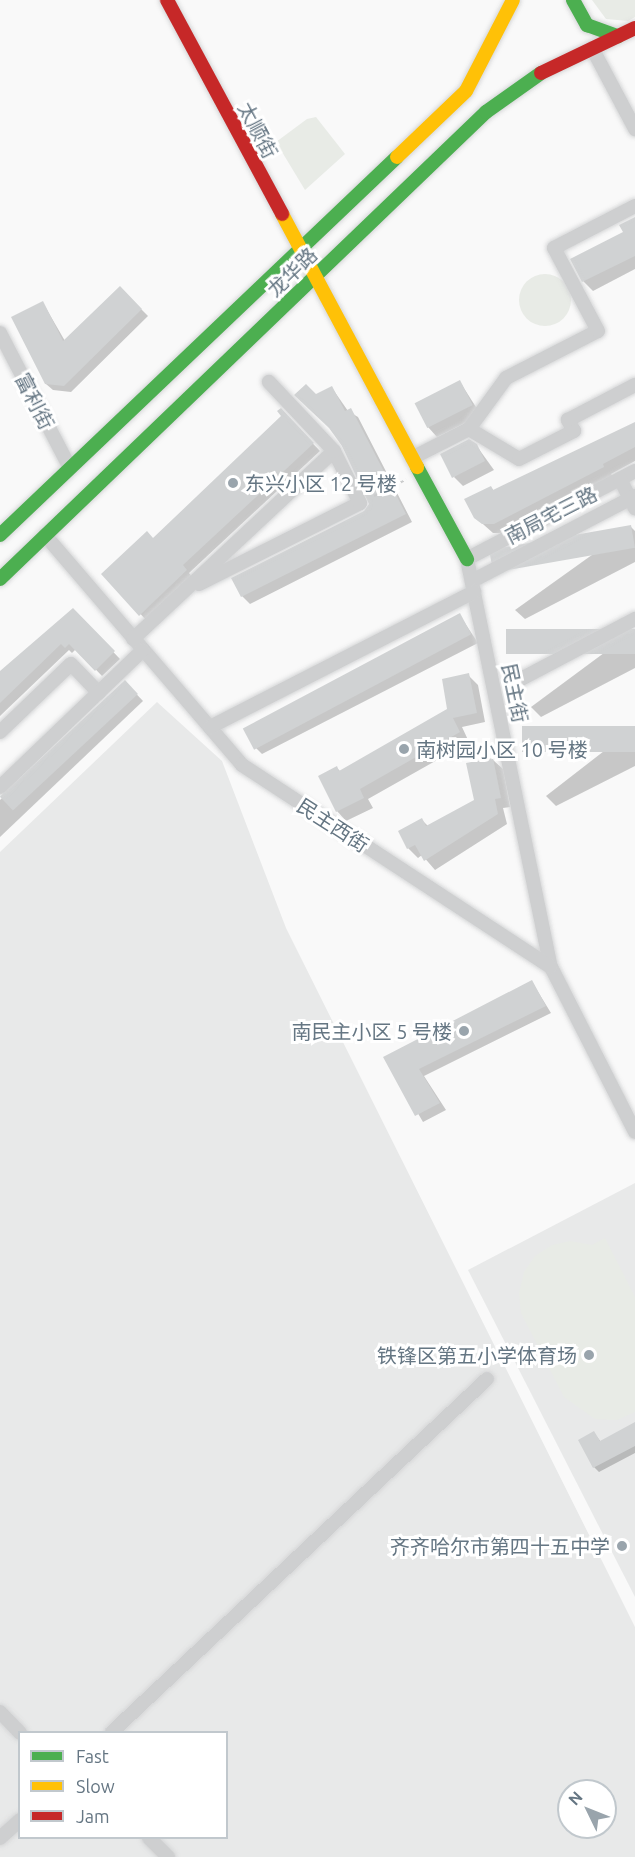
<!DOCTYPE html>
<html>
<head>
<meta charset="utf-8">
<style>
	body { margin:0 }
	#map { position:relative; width:635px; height:1857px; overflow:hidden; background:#f9f9f9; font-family:Ubuntu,"Noto Sans SC",sans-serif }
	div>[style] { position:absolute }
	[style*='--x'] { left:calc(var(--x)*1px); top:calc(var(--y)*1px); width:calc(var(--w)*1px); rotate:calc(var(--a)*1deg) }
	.built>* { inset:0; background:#e8e9e9 }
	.green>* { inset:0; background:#e8ebe6 }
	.round { border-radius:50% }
	.shadow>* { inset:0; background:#0003 }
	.building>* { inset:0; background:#d0d2d3; transform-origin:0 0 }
	.path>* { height:2px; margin-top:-1px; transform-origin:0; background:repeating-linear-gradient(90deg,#cbcccd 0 3px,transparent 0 6px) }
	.roads { filter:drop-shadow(0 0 2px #d5d6d7) drop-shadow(0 0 2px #d5d6d7) }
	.street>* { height:14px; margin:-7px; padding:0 7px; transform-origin:7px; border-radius:7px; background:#cecfd0 }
	.fast>* { height:14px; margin:-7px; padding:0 7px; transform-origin:7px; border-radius:7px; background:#4caf50 }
	.slow>* { height:14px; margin:-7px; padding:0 7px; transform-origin:7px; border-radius:7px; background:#ffc107 }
	.jam>* { height:14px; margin:-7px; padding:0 7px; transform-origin:7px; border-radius:7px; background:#c62828 }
	.dots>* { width:16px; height:16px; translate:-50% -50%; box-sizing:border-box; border:3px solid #fff; border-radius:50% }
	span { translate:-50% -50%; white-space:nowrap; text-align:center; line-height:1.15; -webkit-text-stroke:6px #fff; paint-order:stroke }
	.street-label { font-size:20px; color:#657683 }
	.poi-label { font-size:20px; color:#657683 }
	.left { translate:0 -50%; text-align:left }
	.right { translate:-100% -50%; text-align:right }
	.legend { position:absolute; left:18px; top:1731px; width:210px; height:108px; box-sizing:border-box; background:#fff; border:2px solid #c1c8cd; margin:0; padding:8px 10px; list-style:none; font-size:18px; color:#657683 }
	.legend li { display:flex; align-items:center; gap:12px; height:30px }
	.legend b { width:30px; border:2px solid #c1c8cd }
	.north { position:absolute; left:557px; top:1779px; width:60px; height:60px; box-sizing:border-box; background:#fff; border:2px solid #c1c8cd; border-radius:50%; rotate:313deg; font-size:16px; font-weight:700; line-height:24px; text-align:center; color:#657683 }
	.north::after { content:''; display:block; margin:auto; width:21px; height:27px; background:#99a4ac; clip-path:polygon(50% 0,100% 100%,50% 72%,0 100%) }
</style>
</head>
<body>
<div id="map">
	<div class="built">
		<div style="clip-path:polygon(evenodd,157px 702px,222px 761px,286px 928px,635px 1627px,635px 1857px,0 1857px,0 852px,157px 702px,20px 1732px,226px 1732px,226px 1838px,20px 1838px,20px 1732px,157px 702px,569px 1791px,605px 1791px,605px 1827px,569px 1827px,569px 1791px)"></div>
		<div style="clip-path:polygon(635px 1183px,635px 1597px,468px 1270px)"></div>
	</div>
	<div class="green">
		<div style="clip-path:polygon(592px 0,635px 0,635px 17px,628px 21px,606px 19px)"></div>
		<div style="clip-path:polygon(316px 117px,345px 154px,305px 190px,276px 142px,307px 119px)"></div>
		<div class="round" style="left:519px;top:274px;width:52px;height:52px"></div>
		<div style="clip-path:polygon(605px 1238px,635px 1297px,635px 1412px,617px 1420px,595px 1419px,564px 1397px,521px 1313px,519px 1293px,524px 1272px,535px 1256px,552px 1245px,570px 1241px,592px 1245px)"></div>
	</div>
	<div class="shadow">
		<div style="clip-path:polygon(635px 219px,635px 269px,593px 291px,583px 281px)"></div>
		<div style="clip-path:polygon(120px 288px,148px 316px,71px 392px,53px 390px,46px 384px,43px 303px,65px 341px)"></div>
		<div style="clip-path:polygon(460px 382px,481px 415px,437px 437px,428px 427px)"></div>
		<div style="clip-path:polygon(332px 388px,348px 411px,358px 417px,412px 522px,250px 604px,242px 596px,369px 508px,370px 499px,316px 396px)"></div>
		<div style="clip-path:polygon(281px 410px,320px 451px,189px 573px,193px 578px,148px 622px,103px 574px,154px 540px,283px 416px)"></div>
		<div style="clip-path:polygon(635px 423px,635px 461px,611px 474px,613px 477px,504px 533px,493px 533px,475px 517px,491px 487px,494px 491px)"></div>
		<div style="clip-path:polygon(476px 445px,494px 470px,463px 486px,454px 477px)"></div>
		<div style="clip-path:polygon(631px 527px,635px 531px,635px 562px,525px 619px,515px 610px)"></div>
		<div style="clip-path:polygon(73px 610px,120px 659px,102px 676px,76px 649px,72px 653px,69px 650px,0 716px,0 673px)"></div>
		<div style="clip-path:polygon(459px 614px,478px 643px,262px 754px,254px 746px)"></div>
		<div style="clip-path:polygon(635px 630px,635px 668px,541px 717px,531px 707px)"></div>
		<div style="clip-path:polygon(468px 675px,478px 685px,485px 722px,462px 727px,469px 742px,368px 799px,373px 808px,346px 821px,337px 811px,337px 768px,341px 772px,449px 709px)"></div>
		<div style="clip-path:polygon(125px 682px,143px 701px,0 837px,0 800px)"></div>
		<div style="clip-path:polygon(635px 727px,635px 766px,556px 806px,546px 796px)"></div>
		<div style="clip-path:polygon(493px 760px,503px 769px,510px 807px,503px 808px,507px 824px,435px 870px,422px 855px,418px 858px,408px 848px,422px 820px,428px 826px,475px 801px)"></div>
		<div style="clip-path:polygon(532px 982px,551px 1013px,424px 1076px,446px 1110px,423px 1122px,385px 1057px)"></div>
		<div style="clip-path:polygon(635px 1424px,635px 1453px,599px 1472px,594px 1467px,594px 1433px,601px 1442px)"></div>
	</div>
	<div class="building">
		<div style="clip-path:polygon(635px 217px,635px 256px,582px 282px,570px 259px,623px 232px,619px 225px)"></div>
		<div style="clip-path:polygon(120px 286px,142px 309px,64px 386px,45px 384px,11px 317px,43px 301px,63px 341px)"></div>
		<div style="left:460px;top:380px;width:28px;height:51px;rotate:63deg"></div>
		<div style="clip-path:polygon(306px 384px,316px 394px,332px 386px,345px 411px,351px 408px,406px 514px,241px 597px,231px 578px,364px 511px,369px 504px,342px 446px,329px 428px,294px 395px)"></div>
		<div style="clip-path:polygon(281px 408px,314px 443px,183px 565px,187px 570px,139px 616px,101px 574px,147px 531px,153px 538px,281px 416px,277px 411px)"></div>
		<div style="clip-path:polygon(635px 422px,635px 447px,603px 464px,604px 467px,494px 524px,482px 524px,474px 518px,464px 499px,491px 486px,493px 490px)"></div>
		<div style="clip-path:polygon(469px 439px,477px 444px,485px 461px,452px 478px,440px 454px)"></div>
		<div style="left:631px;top:525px;width:23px;height:144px;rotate:80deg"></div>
		<div style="clip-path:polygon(73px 608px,115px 651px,95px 671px,69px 644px,65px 648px,61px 644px,0 703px,0 671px)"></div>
		<div style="left:460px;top:613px;width:24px;height:246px;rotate:62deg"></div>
		<div style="left:635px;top:629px;width:25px;height:129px;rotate:90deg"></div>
		<div style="clip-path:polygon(469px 673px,477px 713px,453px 718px,460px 732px,360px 789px,364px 798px,336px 812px,318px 776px,337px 766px,339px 771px,447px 709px,442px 679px)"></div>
		<div style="left:125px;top:680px;width:19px;height:171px;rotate:47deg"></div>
		<div style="left:635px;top:726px;width:26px;height:113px;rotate:90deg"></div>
		<div style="clip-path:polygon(493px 758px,501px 798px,495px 799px,498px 814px,424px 861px,415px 845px,407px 849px,398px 831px,422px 818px,426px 826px,474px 800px,466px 763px)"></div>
		<div style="clip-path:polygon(532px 980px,546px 1006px,419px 1069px,440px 1103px,415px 1116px,383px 1057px)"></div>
		<div style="clip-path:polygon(635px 1422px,635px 1446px,593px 1468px,578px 1440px,594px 1431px,600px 1441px)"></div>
	</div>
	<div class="path">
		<div style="--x:374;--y:496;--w:36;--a:-27"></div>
	</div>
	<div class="roads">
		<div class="street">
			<div style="--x:592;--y:48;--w:92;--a:62"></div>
			<div style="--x:0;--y:333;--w:152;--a:62.6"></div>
			<div style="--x:469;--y:429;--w:58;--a:31"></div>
			<div style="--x:519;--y:459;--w:62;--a:-27"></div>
			<div style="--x:574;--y:431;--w:13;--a:-119"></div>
			<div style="--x:568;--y:420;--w:76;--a:-27.6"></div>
			<div style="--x:412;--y:458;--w:64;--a:-27"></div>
			<div style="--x:469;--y:429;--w:63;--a:-54"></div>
			<div style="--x:506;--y:378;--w:103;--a:-27.1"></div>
			<div style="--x:598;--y:331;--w:94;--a:-117.9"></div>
			<div style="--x:554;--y:248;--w:91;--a:-27.4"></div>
			<div style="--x:635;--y:471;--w:190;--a:152.4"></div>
			<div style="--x:467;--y:559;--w:417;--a:78.4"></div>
			<div style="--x:551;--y:967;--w:185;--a:63"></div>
			<div style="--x:620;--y:479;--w:33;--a:63"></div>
			<div style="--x:45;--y:535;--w:303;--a:49.4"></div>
			<div style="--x:242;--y:765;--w:369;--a:33.2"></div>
			<div style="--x:472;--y:581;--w:184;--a:-27.5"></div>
			<div style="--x:199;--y:584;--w:180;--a:-26.7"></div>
			<div style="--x:360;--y:503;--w:58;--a:-116.6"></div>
			<div style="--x:133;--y:639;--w:275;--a:-43.1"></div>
			<div style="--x:334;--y:451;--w:95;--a:-133.3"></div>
			<div style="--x:521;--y:679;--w:129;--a:-27.8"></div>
			<div style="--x:210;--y:727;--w:297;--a:-27.1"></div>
			<div style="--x:0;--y:732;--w:98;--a:-43.8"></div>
			<div style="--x:71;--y:664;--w:40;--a:46"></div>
			<div style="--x:0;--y:787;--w:198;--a:-43.8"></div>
			<div style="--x:0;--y:1712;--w:29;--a:46"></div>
			<div style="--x:112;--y:1732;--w:515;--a:-43.27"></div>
			<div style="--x:0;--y:1838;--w:27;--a:-42"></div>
			<div style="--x:149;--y:1838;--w:27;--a:45"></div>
		</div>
		<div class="fast">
			<div style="--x:573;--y:0;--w:29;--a:61"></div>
			<div style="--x:587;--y:25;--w:33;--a:20"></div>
			<div style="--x:417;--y:467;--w:105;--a:61.5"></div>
			<div style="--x:0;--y:535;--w:548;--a:-43.6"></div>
			<div style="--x:0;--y:579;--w:674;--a:-43.86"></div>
			<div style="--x:486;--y:112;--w:67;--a:-35.3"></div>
		</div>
		<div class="slow">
			<div style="--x:397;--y:157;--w:95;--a:-43.7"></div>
			<div style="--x:466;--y:91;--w:102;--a:-62.7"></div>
			<div style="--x:282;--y:214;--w:287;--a:61.9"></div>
		</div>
		<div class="jam">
			<div style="--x:167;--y:0;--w:243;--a:61.7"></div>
			<div style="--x:541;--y:73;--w:104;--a:-25.6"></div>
		</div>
	</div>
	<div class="dots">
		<div style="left:233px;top:483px;background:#99a4ac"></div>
		<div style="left:404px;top:749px;background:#99a4ac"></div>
		<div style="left:464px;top:1031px;background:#99a4ac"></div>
		<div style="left:589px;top:1355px;background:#99a4ac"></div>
		<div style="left:622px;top:1546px;background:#99a4ac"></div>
	</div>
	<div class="street-label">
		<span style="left:258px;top:130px;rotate:62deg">太顺街</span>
		<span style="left:292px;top:272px;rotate:-44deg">龙华路</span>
		<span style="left:35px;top:401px;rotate:63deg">富利街</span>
		<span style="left:551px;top:515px;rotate:-27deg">南局宅三路</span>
		<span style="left:515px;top:693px;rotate:78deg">民主街</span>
		<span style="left:333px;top:825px;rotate:33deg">民主西街</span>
	</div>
	<div class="poi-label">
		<span class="left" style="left:245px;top:483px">东兴小区 12 号楼</span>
		<span class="left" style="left:416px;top:749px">南树园小区 10 号楼</span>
		<span class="right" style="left:452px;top:1031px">南民主小区 5 号楼</span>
		<span class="right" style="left:577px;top:1355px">铁锋区第五小学体育场</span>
		<span class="right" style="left:610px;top:1546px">齐齐哈尔市第四十五中学</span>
	</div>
	<ul class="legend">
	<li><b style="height:8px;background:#4caf50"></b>Fast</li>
	<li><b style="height:8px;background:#ffc107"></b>Slow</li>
	<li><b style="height:8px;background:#c62828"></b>Jam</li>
	</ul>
	<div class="north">N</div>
</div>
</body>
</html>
